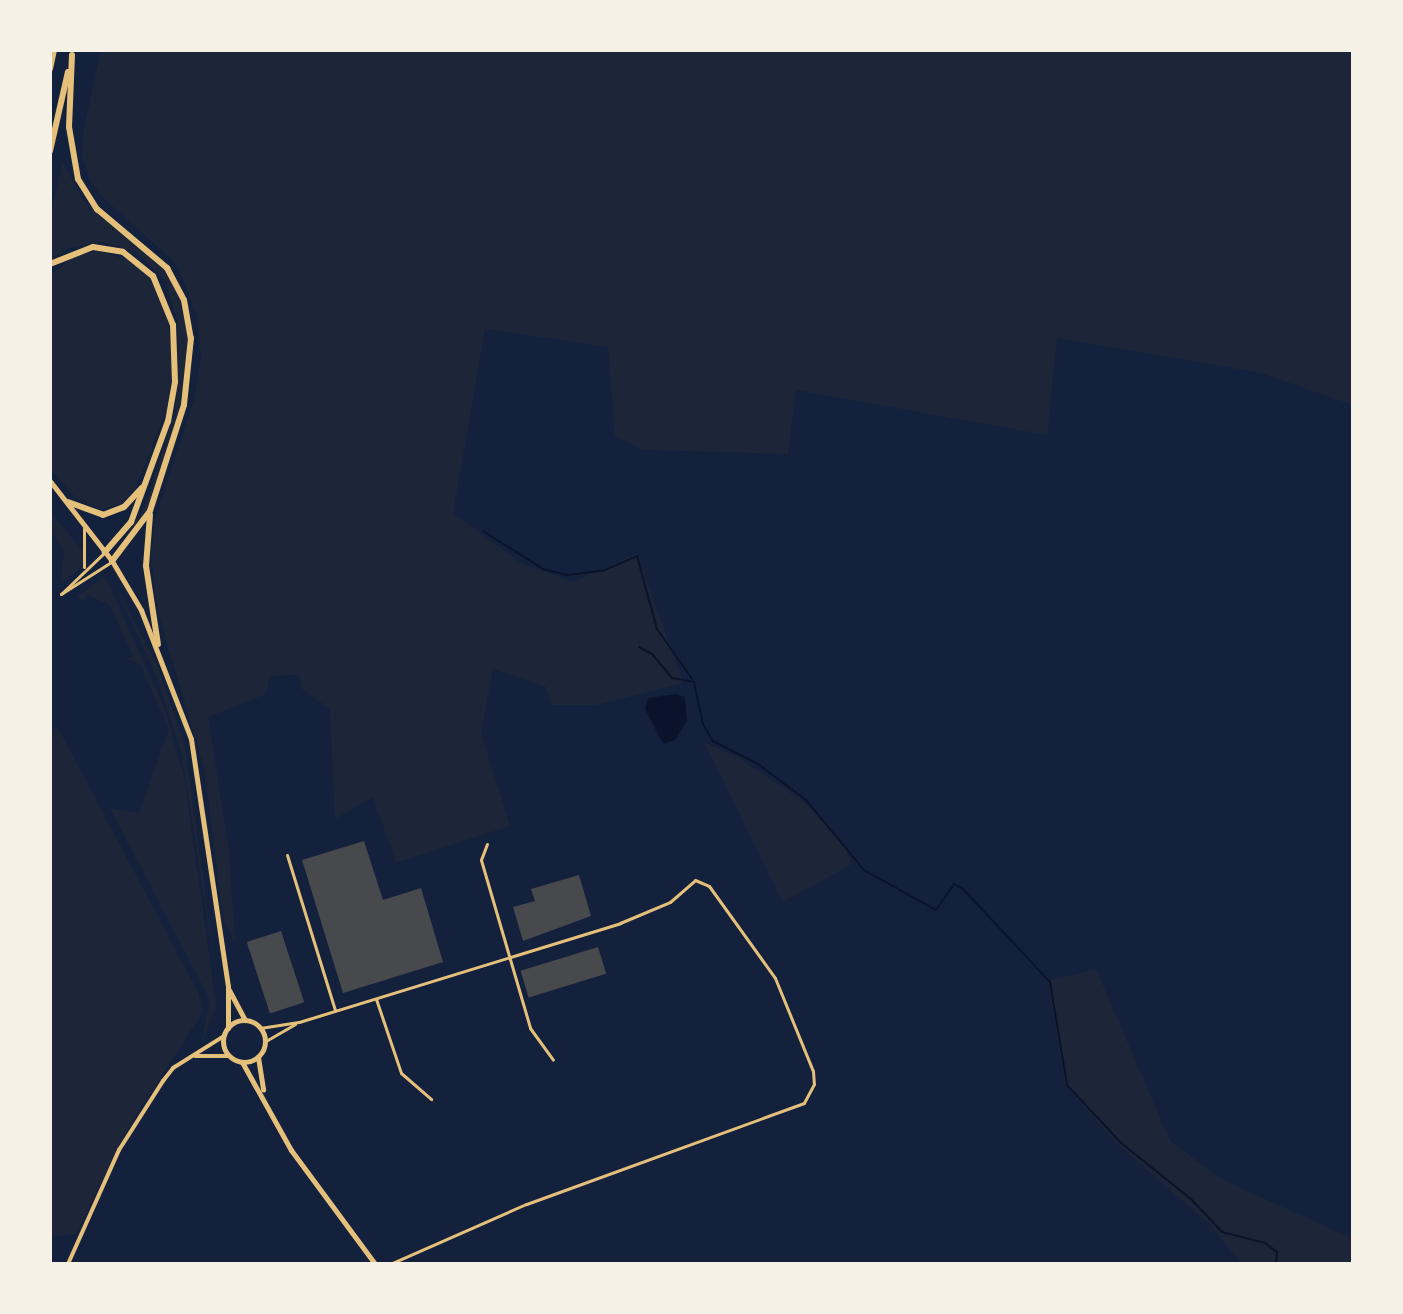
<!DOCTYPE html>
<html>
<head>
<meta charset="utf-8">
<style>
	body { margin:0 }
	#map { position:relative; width:1403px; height:1314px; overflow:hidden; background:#14213d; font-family:Karla,sans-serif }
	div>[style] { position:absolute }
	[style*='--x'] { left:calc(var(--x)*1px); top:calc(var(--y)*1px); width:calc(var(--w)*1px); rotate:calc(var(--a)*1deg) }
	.green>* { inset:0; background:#1d2539 }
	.water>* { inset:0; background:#0b132b }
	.stream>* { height:2px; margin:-1px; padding:0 1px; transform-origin:1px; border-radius:1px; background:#0b132b }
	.building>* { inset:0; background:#48494c; transform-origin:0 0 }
	.minor>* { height:3px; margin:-1.5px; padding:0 1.5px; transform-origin:1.5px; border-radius:1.5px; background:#e5c07b }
	.tertiary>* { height:4px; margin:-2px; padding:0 2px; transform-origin:2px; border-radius:2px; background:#e5c07b }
	.primary>* { height:5px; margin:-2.5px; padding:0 2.5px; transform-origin:2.5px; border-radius:2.5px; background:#e5c07b }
	.primary>.ring { margin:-2.5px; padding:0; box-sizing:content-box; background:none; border:5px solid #e5c07b; border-radius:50% }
	.motorway>* { height:6px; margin:-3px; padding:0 3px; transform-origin:3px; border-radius:3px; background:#e5c07b }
	span { translate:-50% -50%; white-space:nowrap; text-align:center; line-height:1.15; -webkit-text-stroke:8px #f6f1e7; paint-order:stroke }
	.frame { position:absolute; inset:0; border:52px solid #f6f1e7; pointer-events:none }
</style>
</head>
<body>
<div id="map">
	<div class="green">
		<div style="clip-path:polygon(101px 50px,1353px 50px,1353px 405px,1261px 373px,1057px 338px,1047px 435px,796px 390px,788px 454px,643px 450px,615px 436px,608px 347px,485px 329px,453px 513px,521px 563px,573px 582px,637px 553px,683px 683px,596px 705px,551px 705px,546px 687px,493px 669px,481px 733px,510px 826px,396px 863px,373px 797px,335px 819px,330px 709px,302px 689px,299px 675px,270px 676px,266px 694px,208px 717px,229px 851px,235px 943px,223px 920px,204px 767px,157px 609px,151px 557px,155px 521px,195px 396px,201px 356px,197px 316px,177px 264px,101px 196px,90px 180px,82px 157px,83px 134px)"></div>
		<div style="clip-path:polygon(63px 162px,83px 200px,164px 267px,185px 308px,190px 344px,184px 400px,148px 508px,121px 545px,147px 501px,176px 408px,178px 322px,165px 280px,135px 251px,101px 242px,69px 248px,50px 259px,50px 214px)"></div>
		<div style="clip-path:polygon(98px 251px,133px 261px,155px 284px,167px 315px,173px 363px,168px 407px,135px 489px,121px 504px,101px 509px,75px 497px,50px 469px,50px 274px,77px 255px)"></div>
		<div style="clip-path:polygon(50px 511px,85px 554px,79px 569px,61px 584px,64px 551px,50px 530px)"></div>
		<div style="clip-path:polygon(105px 576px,164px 707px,185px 781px,216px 1006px,201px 1047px,210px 1000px,110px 808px,139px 813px,169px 729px,140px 664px,127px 659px,133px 656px,110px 605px,87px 595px,84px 602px,77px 597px)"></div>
		<div style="clip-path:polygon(114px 582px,157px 665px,185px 746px,220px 1000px,182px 755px,156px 676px)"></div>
		<div style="clip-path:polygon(58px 728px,199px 994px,202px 1013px,129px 1127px,76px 1234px,50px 1237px,50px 729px)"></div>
		<div style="clip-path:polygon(704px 742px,739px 758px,804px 802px,843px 843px,852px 864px,783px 902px)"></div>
		<div style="clip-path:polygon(1096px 969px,1170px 1141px,1221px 1179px,1353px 1239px,1353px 1264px,1242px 1264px,1211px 1226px,1114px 1141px,1065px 1084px,1048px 981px)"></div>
	</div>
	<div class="water">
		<div style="clip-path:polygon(676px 694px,685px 697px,687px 721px,675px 740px,663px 744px,645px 709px,648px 698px)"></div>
	</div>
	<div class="stream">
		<div style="--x:483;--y:531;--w:71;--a:32.3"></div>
		<div style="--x:543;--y:569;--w:25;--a:14"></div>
		<div style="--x:567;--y:575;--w:35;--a:-7"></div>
		<div style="--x:602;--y:571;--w:38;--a:-23"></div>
		<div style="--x:637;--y:556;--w:76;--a:74.7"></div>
		<div style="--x:657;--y:629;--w:61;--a:55"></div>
		<div style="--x:639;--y:647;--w:15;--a:28"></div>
		<div style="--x:652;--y:654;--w:31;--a:50"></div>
		<div style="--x:672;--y:678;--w:22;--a:10"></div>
		<div style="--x:694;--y:682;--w:43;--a:77.9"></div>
		<div style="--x:703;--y:724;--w:20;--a:60"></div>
		<div style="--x:713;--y:741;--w:51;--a:27.1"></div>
		<div style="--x:758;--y:764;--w:60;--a:36.9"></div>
		<div style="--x:806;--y:800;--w:91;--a:50.4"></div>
		<div style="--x:864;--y:870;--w:82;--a:29.1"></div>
		<div style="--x:936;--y:910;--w:32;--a:-55"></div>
		<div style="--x:954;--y:884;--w:10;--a:29"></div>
		<div style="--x:963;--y:889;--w:127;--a:46.9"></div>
		<div style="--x:1050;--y:982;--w:104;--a:80.6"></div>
		<div style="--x:1067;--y:1085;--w:79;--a:47"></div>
		<div style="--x:1121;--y:1143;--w:90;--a:38.7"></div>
		<div style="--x:1191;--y:1199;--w:45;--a:46.8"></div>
		<div style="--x:1222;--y:1232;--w:44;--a:14.3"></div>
		<div style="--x:1265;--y:1243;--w:15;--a:37"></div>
		<div style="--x:1277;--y:1252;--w:12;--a:95"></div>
	</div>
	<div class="building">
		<div style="clip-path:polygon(364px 841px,383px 900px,421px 888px,443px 962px,343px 993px,302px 860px)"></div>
		<div style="clip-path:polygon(579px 875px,591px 916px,523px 941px,513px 907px,535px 901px,531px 889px)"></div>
		<div style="left:281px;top:931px;width:75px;height:36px;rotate:72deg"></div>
		<div style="left:598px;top:947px;width:28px;height:81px;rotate:73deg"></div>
	</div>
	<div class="minor">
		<div style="--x:84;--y:567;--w:39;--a:-90"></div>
		<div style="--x:61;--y:594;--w:61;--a:-43.7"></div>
		<div style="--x:61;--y:594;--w:59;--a:-32.6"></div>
		<div style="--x:487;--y:844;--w:17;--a:111"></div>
		<div style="--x:481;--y:860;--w:175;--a:73.7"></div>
		<div style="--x:530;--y:1028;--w:39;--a:54"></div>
		<div style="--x:287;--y:855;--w:162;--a:72.8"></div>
		<div style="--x:376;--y:999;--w:78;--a:71.3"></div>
		<div style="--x:401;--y:1073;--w:40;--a:41"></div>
		<div style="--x:260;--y:1028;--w:39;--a:-9"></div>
		<div style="--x:299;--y:1022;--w:336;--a:-17.1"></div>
		<div style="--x:620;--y:923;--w:54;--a:-22.8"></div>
		<div style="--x:670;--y:902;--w:33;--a:-41"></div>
		<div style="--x:695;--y:880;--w:15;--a:23"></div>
		<div style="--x:709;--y:886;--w:113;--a:54.3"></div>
		<div style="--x:775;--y:978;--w:100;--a:67.8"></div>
		<div style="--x:813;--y:1071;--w:13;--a:86"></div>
		<div style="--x:814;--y:1084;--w:21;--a:118"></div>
		<div style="--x:804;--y:1103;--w:296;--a:160"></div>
		<div style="--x:526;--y:1204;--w:149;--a:156.2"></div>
		<div style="--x:264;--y:1042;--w:36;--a:-30"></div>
	</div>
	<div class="tertiary">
		<div style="--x:195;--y:1056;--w:34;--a:0"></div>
		<div style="--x:68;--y:1264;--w:125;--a:-65.9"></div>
		<div style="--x:119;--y:1150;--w:82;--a:-57.5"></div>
		<div style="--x:163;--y:1081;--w:16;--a:-52"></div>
		<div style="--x:173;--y:1068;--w:60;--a:-32.1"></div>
	</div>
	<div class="primary">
		<div style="--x:50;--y:481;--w:101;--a:52.2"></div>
		<div style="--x:112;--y:561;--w:57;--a:59.4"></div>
		<div style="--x:141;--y:610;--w:138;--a:68.8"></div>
		<div style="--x:191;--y:739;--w:250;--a:81.5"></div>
		<div style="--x:228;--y:986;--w:42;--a:90"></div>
		<div style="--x:229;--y:990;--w:34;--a:62"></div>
		<div class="ring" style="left:223px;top:1020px;width:37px;height:37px"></div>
		<div style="--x:258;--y:1057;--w:33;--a:81"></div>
		<div style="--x:242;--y:1062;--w:101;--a:60.9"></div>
		<div style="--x:291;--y:1150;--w:142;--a:53.6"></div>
	</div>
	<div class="motorway">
		<div style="--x:72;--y:55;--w:72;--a:92.4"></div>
		<div style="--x:69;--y:127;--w:53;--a:80.2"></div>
		<div style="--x:78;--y:179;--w:36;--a:58"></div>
		<div style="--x:97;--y:209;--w:92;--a:40.1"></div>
		<div style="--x:167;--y:268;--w:36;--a:62"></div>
		<div style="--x:184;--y:300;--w:39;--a:80"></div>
		<div style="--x:191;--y:338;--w:67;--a:96"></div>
		<div style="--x:184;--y:405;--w:111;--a:107.8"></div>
		<div style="--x:150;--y:511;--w:63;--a:127.2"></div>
		<div style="--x:50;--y:69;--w:19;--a:-78"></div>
		<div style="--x:50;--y:151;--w:81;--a:-77.2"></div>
		<div style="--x:50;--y:264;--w:46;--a:-21.6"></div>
		<div style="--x:93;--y:247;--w:30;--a:9"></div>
		<div style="--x:123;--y:252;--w:38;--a:39"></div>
		<div style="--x:153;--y:276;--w:53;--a:67.8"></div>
		<div style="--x:173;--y:325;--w:57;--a:88"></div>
		<div style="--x:175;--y:382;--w:40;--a:100"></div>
		<div style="--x:168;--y:421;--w:108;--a:110.1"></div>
		<div style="--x:131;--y:522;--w:40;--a:131"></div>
		<div style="--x:68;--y:502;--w:37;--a:20"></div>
		<div style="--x:103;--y:515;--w:22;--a:-21"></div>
		<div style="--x:124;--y:507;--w:26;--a:-47"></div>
		<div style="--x:150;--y:515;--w:51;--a:94.5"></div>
		<div style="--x:146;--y:566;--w:79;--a:81.3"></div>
	</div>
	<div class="frame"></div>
</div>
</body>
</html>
